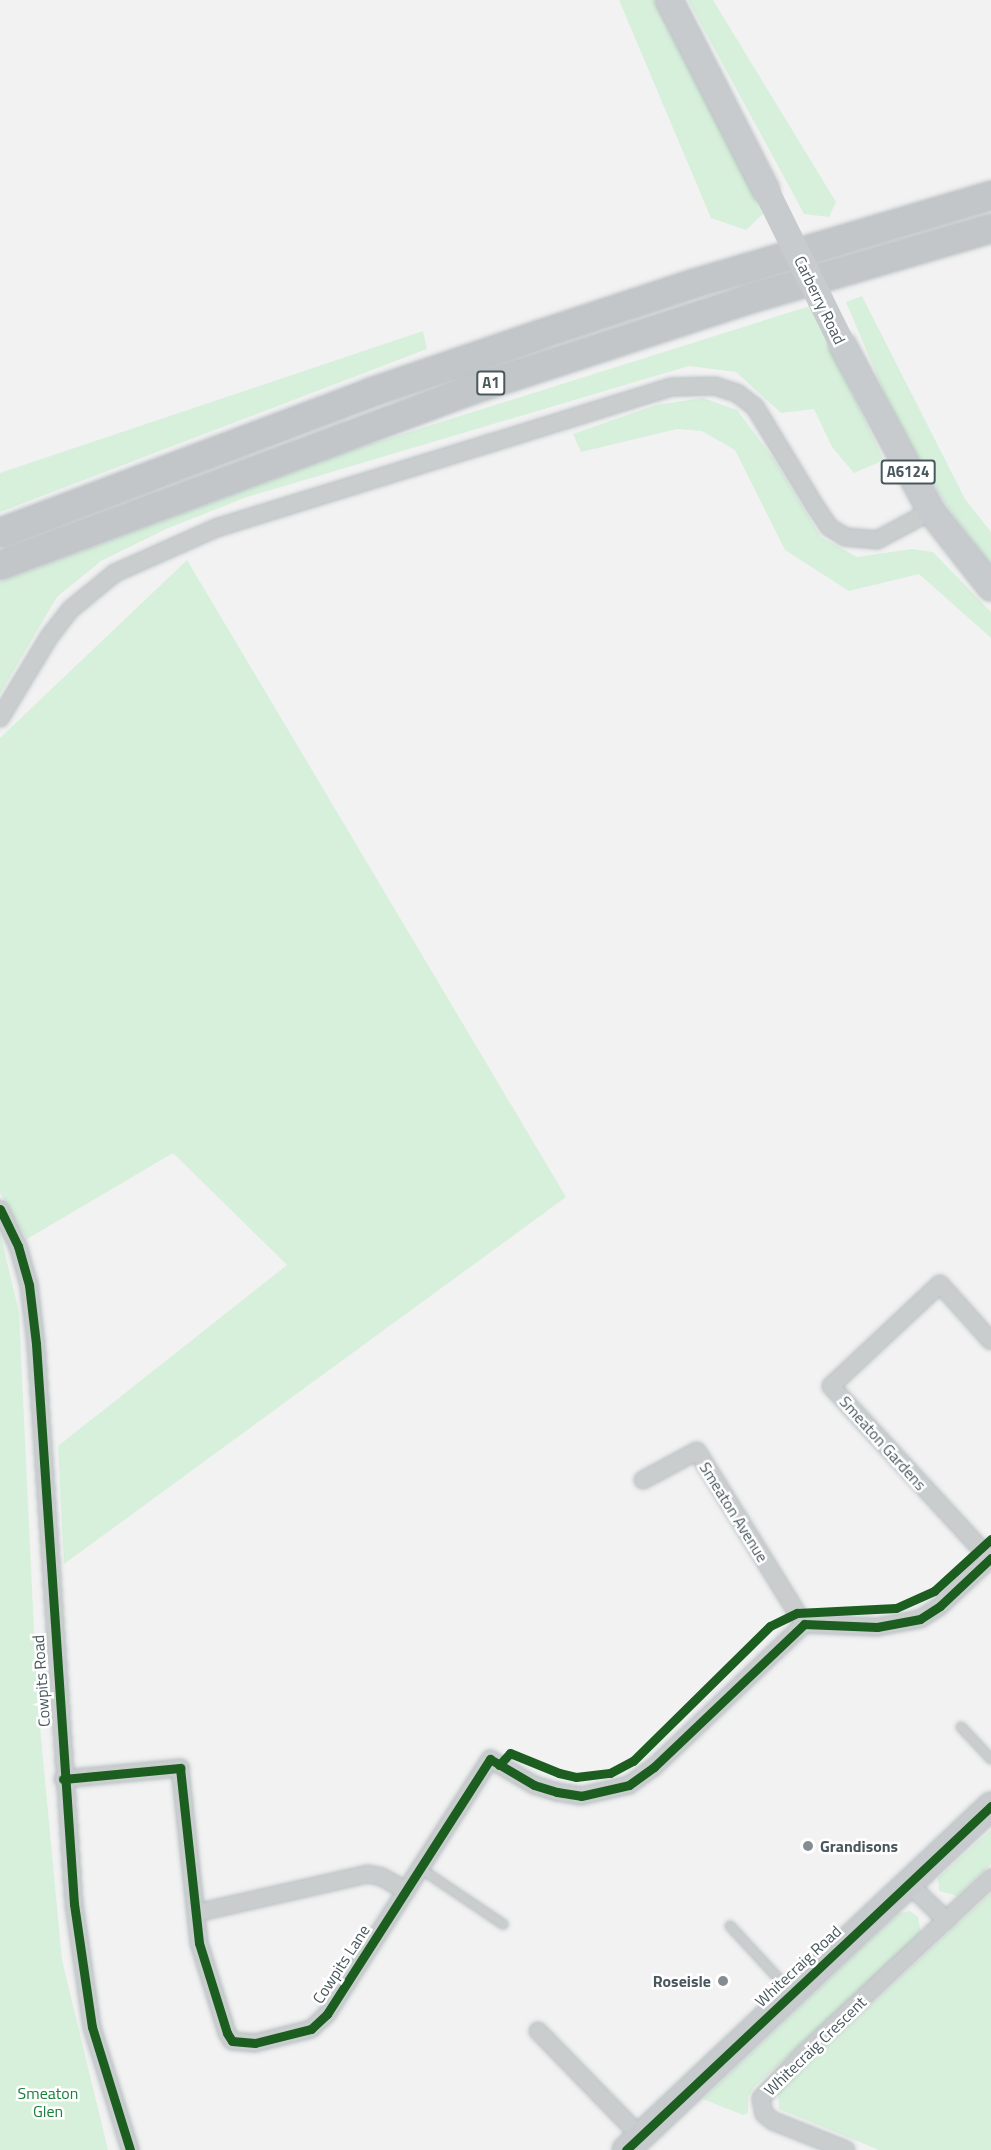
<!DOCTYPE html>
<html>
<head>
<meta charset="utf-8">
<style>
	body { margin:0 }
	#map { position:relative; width:991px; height:2150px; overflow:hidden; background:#f2f2f2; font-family:"Titillium Web",sans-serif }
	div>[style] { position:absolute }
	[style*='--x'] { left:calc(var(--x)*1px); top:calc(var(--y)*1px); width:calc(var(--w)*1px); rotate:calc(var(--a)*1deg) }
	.green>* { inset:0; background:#d7f0db }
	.roads { filter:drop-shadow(0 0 2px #b7bec1) drop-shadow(0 0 2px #b7bec1) }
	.service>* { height:8px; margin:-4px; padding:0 4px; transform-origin:4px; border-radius:4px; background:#c9cdce }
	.minor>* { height:16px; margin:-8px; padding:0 8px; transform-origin:8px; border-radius:8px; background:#c9cdce }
	.primary>* { height:26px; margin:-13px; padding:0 13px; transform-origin:13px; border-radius:13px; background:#c7cbcd }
	.trunk>* { height:27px; margin:-13.5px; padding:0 13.5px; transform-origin:13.5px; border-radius:13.5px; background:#c2c6c9 }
	.primary-bridge>* { height:26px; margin:-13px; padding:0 13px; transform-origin:13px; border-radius:13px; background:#c7cbcd }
	.cycleway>* { height:9px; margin:-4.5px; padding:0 4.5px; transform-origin:4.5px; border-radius:4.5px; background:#1b5e20 }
	.dots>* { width:16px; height:16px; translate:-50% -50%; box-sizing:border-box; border:3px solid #fff; border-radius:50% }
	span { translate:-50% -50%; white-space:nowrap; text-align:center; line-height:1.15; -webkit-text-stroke:5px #fff; paint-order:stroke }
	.shield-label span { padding:2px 4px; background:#fff; border:2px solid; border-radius:4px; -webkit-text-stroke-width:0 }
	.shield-label { font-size:15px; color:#49585e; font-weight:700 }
	.street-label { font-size:16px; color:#49585e }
	.poi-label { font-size:16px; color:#49585e; font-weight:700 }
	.left { translate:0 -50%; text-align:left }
	.right { translate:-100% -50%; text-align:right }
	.park-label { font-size:16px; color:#198038 }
</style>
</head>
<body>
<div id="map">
	<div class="green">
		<div style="clip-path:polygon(619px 0,654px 0,764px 213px,746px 230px,711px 218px)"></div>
		<div style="clip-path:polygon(688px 0,713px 0,836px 202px,829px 217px,804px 214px)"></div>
		<div style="clip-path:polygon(862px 296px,965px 499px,991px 532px,991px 565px,944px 502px,889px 404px,846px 302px)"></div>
		<div style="clip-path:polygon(810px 306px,884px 460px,854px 473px,832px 447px,814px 409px,781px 413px,736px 372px,689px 366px,247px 497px,166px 529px,101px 561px,57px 597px,0 694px,0 582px,349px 451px)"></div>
		<div style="clip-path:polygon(423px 331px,427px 349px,0 512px,0 473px)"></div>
		<div style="clip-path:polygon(703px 398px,737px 410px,773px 458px,821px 537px,857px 557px,912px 549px,933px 552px,991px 612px,991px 638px,919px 574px,849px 591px,785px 550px,735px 450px,702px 431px,677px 429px,581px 452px,573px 434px,656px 405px)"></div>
		<div style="clip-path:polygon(187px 560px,566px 1197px,64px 1564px,58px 1446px,287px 1265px,173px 1153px,27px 1239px,0 1193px,0 738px)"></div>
		<div style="clip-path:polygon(0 1233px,19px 1312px,37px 1695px,62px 1960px,108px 2150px,0 2150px)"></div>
		<div style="clip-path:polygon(991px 1830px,991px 1864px,957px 1896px,939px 1891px,938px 1878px)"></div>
		<div style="clip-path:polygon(991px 1893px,991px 2150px,879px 2150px,779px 2109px,778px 2094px,781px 2088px)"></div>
		<div style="clip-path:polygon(910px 1911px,918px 1917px,921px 1934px,754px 2087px,748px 2097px,748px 2113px,743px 2115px,703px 2099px,899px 1913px)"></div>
	</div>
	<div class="roads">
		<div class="service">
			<div style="--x:961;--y:1727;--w:44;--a:46.8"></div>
			<div style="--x:421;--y:1869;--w:99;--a:33.9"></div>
			<div style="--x:730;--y:1926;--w:90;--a:47.3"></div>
		</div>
		<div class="minor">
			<div style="--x:0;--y:718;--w:95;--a:-58.8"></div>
			<div style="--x:49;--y:637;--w:36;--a:-52"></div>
			<div style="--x:71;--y:609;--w:57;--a:-39.3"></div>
			<div style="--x:115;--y:573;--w:111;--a:-24"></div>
			<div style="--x:216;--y:528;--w:477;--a:-17.2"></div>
			<div style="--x:672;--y:387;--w:43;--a:-1.3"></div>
			<div style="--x:715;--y:386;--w:23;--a:18"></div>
			<div style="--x:737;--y:393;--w:23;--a:38"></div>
			<div style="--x:755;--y:407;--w:116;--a:58.8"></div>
			<div style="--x:815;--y:506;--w:25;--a:56"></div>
			<div style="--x:829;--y:527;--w:19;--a:32"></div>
			<div style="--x:845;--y:537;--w:32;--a:5"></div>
			<div style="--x:877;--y:540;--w:61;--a:-28.2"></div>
			<div style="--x:0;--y:1209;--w:41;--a:64.1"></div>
			<div style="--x:18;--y:1246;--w:41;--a:74.2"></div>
			<div style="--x:29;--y:1285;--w:59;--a:83.2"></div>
			<div style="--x:36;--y:1344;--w:561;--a:86.12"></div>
			<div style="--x:74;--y:1904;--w:124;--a:81.7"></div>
			<div style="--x:92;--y:2027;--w:129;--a:72.8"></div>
			<div style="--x:643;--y:1480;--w:61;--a:-28.2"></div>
			<div style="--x:697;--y:1451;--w:203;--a:58.3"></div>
			<div style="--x:990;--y:1559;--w:235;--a:-132.6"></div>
			<div style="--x:831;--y:1386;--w:149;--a:-43.1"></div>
			<div style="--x:940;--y:1284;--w:76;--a:48.2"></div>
			<div style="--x:63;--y:1779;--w:118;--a:-5.4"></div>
			<div style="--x:180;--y:1768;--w:176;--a:83.8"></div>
			<div style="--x:199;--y:1943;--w:94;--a:72.7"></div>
			<div style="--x:227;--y:2033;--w:9;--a:58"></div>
			<div style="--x:232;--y:2041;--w:23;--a:5"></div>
			<div style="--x:255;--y:2043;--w:58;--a:-14"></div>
			<div style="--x:311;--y:2029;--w:22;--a:-43"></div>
			<div style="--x:327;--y:2014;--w:303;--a:-57.4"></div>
			<div style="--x:490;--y:1759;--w:51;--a:30.6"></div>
			<div style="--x:534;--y:1785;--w:24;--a:17"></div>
			<div style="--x:557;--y:1792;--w:24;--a:9"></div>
			<div style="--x:581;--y:1796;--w:49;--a:-12.9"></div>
			<div style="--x:629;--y:1785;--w:31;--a:-36"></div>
			<div style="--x:654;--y:1767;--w:207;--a:-43.6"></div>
			<div style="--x:804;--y:1624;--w:73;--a:2.4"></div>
			<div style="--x:877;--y:1627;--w:44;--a:-10.5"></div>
			<div style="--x:920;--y:1619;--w:24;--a:-33"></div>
			<div style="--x:940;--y:1606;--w:70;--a:-43.3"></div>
			<div style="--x:908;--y:1883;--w:54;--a:44.3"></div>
			<div style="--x:196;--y:1913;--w:176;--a:-12.8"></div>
			<div style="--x:368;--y:1874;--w:14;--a:12"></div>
			<div style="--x:382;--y:1877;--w:28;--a:30"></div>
			<div style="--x:538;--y:2031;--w:146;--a:45.8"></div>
			<div style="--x:846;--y:2150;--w:79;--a:-158.3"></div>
			<div style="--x:773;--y:2121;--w:11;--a:-142"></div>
			<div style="--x:764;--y:2114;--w:16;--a:-101"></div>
			<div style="--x:761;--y:2098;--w:61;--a:-46.3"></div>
			<div style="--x:803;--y:2054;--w:258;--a:-43.1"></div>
		</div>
		<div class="primary">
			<div style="--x:669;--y:0;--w:213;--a:63"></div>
			<div style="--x:843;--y:346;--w:187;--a:61.9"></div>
			<div style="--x:931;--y:511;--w:97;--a:51.7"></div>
			<div style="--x:626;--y:2150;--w:502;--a:-43.3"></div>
		</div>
		<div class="trunk">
			<div style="--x:0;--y:532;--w:396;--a:-20.7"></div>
			<div style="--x:370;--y:392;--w:179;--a:-18.9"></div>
			<div style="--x:539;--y:334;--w:162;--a:-18.3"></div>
			<div style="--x:693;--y:283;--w:311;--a:-16.5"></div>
			<div style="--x:0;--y:565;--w:502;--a:-20.42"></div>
			<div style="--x:470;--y:390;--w:293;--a:-18.1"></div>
			<div style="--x:748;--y:299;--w:253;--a:-16.3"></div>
		</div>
	</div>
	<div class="primary-bridge">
		<div style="--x:766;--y:190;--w:174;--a:63.7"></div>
	</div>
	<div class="cycleway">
		<div style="--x:0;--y:1209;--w:41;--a:64.1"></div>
		<div style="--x:18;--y:1246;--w:41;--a:74.2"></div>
		<div style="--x:29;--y:1285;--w:59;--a:83.2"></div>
		<div style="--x:36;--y:1344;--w:561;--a:86.12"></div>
		<div style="--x:74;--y:1904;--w:124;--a:81.7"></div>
		<div style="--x:92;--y:2027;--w:129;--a:72.8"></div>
		<div style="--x:499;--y:1765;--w:16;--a:-47"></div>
		<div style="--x:510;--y:1753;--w:53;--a:22.2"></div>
		<div style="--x:559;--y:1773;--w:17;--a:13"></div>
		<div style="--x:576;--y:1777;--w:34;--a:-7"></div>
		<div style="--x:610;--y:1773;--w:26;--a:-28"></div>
		<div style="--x:633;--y:1761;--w:192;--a:-44.6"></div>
		<div style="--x:770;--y:1626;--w:30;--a:-26"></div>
		<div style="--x:797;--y:1613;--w:99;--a:-2.9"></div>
		<div style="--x:896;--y:1608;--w:42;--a:-24.1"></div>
		<div style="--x:934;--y:1591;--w:77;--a:-42.4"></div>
		<div style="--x:63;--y:1779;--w:118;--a:-5.4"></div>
		<div style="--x:180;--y:1768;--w:176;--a:83.8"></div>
		<div style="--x:199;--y:1943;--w:94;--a:72.7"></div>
		<div style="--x:227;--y:2033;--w:9;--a:58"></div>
		<div style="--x:232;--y:2041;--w:23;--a:5"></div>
		<div style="--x:255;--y:2043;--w:58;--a:-14"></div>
		<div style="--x:311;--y:2029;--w:22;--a:-43"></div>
		<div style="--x:327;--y:2014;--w:303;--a:-57.4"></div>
		<div style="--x:490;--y:1759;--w:51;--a:30.6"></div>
		<div style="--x:534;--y:1785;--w:24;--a:17"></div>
		<div style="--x:557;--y:1792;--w:24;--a:9"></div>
		<div style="--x:581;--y:1796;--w:49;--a:-12.9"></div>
		<div style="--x:629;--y:1785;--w:31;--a:-36"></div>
		<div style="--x:654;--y:1767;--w:207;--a:-43.6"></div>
		<div style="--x:804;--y:1624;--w:73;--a:2.4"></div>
		<div style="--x:877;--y:1627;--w:44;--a:-10.5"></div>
		<div style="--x:920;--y:1619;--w:24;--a:-33"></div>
		<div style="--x:940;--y:1606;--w:70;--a:-43.3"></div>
		<div style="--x:626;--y:2150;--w:502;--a:-43.3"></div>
	</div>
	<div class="dots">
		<div style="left:808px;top:1846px;background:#848e92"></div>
		<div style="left:723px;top:1981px;background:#848e92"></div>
	</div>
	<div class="shield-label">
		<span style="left:491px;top:383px">A1</span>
		<span style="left:908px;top:472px">A6124</span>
	</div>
	<div class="street-label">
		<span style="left:820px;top:300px;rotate:64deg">Carberry Road</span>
		<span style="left:883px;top:1443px;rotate:48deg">Smeaton Gardens</span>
		<span style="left:734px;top:1512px;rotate:58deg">Smeaton Avenue</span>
		<span style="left:41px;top:1681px;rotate:-94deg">Cowpits Road</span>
		<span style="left:341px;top:1964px;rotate:-57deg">Cowpits Lane</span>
		<span style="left:798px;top:1966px;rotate:-43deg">Whitecraig Road</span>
		<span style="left:815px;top:2046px;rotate:-44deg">Whitecraig Crescent</span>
	</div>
	<div class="poi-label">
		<span class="left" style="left:820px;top:1846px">Grandisons</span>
		<span class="right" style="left:711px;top:1981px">Roseisle</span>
	</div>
	<div class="park-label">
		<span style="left:48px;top:2102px">Smeaton<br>Glen</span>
	</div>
</div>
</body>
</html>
